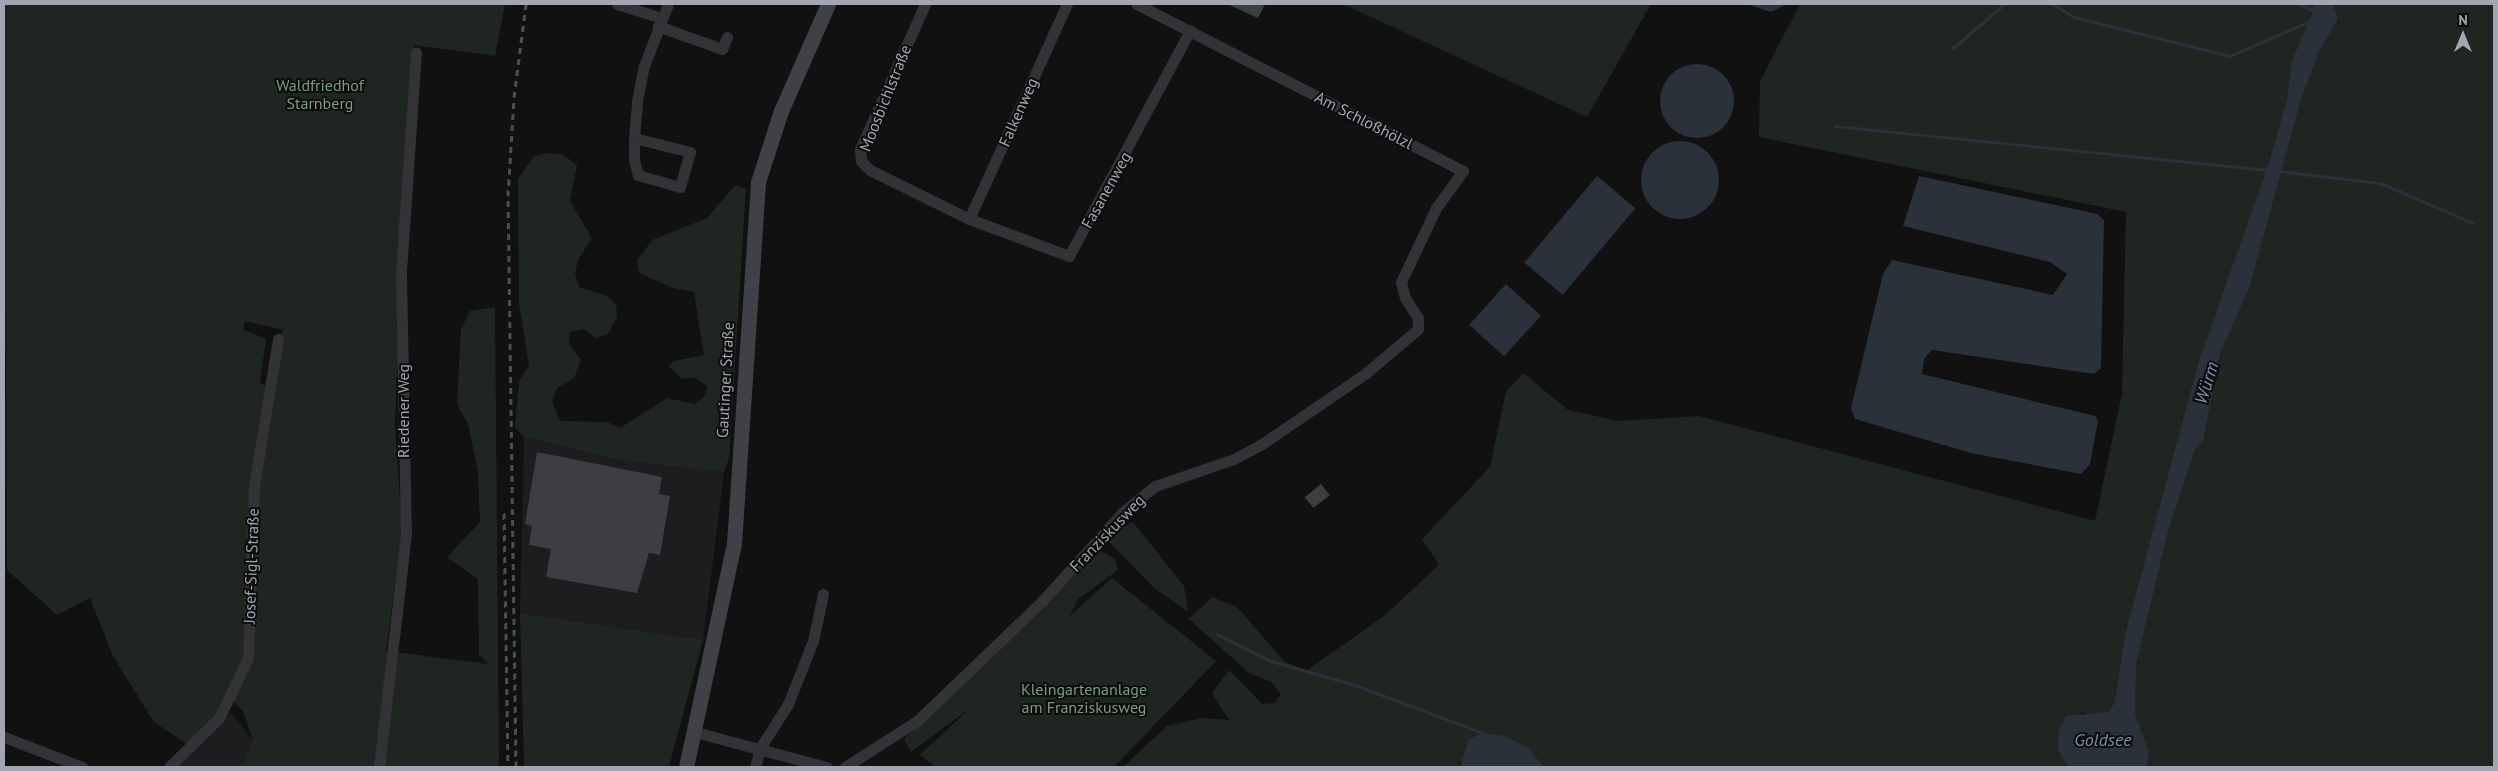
<!DOCTYPE html>
<html>
<head>
<meta charset="utf-8">
<style>
	body { margin:0 }
	#map { position:relative; width:2498px; height:771px; overflow:hidden; background:#111112; font-family:"PT Sans",sans-serif }
	div>[style] { position:absolute }
	[style*='--x'] { left:calc(var(--x)*1px); top:calc(var(--y)*1px); width:calc(var(--w)*1px); rotate:calc(var(--a)*1deg) }
	.built>* { inset:0; background:#1d1d1f }
	.green>* { inset:0; background:#1f2621 }
	.water>* { inset:0; background:#2b313a; transform-origin:0 0 }
	.round { border-radius:50% }
	.stream>* { height:3px; margin:-1.5px; padding:0 1.5px; transform-origin:1.5px; border-radius:1.5px; background:#2b313a }
	.building>* { inset:0; background:#3d3e42; transform-origin:0 0 }
	.minor>* { height:11px; margin:-5.5px; padding:0 5.5px; transform-origin:5.5px; border-radius:5.5px; background:#323237 }
	.secondary>* { height:15px; margin:-7.5px; padding:0 7.5px; transform-origin:7.5px; border-radius:7.5px; background:#404147 }
	.rail>* { height:3px; margin-top:-1.5px; transform-origin:0; background:repeating-linear-gradient(90deg,#4c4e54 0 6px,transparent 0 11px) }
	span { translate:-50% -50%; white-space:nowrap; text-align:center; line-height:1.15; -webkit-text-stroke:4px #0c0c0d; paint-order:stroke }
	.park-label { font-size:16px; color:#7a9d80 }
	.street-label { font-size:16px; color:#a2a5b2 }
	.water-label { font-size:18px; color:#7a8fac; font-style:italic }
	.frame { position:absolute; inset:0; border:5px solid #a2a5b2; pointer-events:none }
	.north { position:absolute; left:2438px; top:10px; width:50px; height:50px; -webkit-text-stroke:4px #0c0c0d; paint-order:stroke; rotate:0deg; font-size:14px; font-weight:700; line-height:20px; text-align:center; color:#a2a5b2 }
	.north::after { content:''; display:block; margin:auto; width:18px; height:22px; background:#a2a5b2; clip-path:polygon(50% 0,100% 100%,50% 72%,0 100%) }
</style>
</head>
<body>
<div id="map">
	<div class="built">
		<div style="clip-path:polygon(524px 437px,622px 461px,724px 472px,703px 640px,520px 613px)"></div>
		<div style="clip-path:polygon(231px 713px,253px 740px,241px 767px,176px 767px)"></div>
	</div>
	<div class="green">
		<div style="clip-path:polygon(evenodd,4px 4px,505px 4px,495px 56px,414px 45px,395px 422px,402px 533px,386px 651px,488px 664px,479px 654px,478px 579px,447px 557px,480px 522px,478px 471px,468px 424px,457px 404px,461px 329px,470px 311px,495px 307px,499px 767px,241px 767px,253px 740px,243px 711px,229px 697px,218px 717px,187px 744px,154px 722px,113px 656px,90px 598px,57px 615px,7px 570px,4px 4px,245px 321px,283px 330px,269px 388px,260px 383px,266px 339px,243px 329px,245px 321px)"></div>
		<div style="clip-path:polygon(1343px 4px,1651px 4px,1587px 117px)"></div>
		<div style="clip-path:polygon(1800px 4px,2494px 4px,2494px 767px,2147px 767px,2149px 753px,2082px 712px,2058px 751px,2068px 767px,1544px 767px,1529px 748px,1460px 762px,1460px 767px,1123px 767px,1167px 726px,1202px 718px,1229px 720px,1212px 693px,1229px 670px,1262px 704px,1275px 703px,1281px 694px,1271px 682px,1249px 673px,1189px 619px,1212px 597px,1237px 607px,1284px 661px,1306px 671px,1384px 616px,1439px 565px,1422px 539px,1490px 467px,1506px 392px,1523px 373px,1568px 410px,1618px 421px,1699px 416px,2095px 521px,2122px 393px,2126px 212px,1759px 137px,1760px 81px)"></div>
		<div style="clip-path:polygon(548px 153px,562px 154px,577px 165px,570px 201px,592px 238px,578px 260px,575px 273px,579px 287px,607px 296px,616px 304px,617px 317px,608px 334px,596px 338px,583px 329px,570px 332px,569px 343px,581px 360px,574px 378px,557px 388px,552px 401px,560px 421px,607px 422px,620px 428px,667px 398px,695px 404px,704px 397px,707px 386px,694px 377px,682px 379px,669px 367px,674px 361px,704px 355px,694px 292px,673px 288px,639px 273px,637px 261px,652px 240px,707px 218px,735px 185px,746px 189px,729px 458px,724px 472px,622px 461px,524px 437px,515px 427px,519px 381px,529px 365px,519px 304px,518px 179px,534px 156px)"></div>
		<div style="clip-path:polygon(1133px 522px,1184px 586px,1188px 612px,1152px 586px,1108px 541px,1111px 532px)"></div>
		<div style="clip-path:polygon(1096px 549px,1115px 559px,1118px 570px,1078px 599px,1070px 616px,1112px 578px,1216px 661px,1114px 767px,935px 767px,920px 755px,969px 709px,911px 752px,904px 739px)"></div>
		<div style="clip-path:polygon(520px 613px,703px 640px,669px 767px,524px 767px)"></div>
	</div>
	<div class="water">
		<div style="clip-path:polygon(1747px 4px,1787px 4px,1771px 12px)"></div>
		<div style="clip-path:polygon(2316px 4px,2333px 4px,2338px 19px,2319px 51px,2301px 99px,2250px 285px,2220px 354px,2203px 440px,2195px 449px,2168px 531px,2136px 664px,2135px 714px,2149px 753px,2147px 767px,2068px 767px,2058px 751px,2059px 729px,2066px 716px,2109px 712px,2115px 702px,2125px 635px,2199px 361px,2269px 163px,2287px 100px,2292px 61px)"></div>
		<div class="round" style="left:1660px;top:64px;width:74px;height:74px"></div>
		<div class="round" style="left:1641px;top:141px;width:78px;height:78px"></div>
		<div style="left:1597px;top:176px;width:50px;height:113px;rotate:40deg"></div>
		<div style="clip-path:polygon(1919px 176px,2097px 214px,2104px 220px,2101px 368px,2094px 374px,1932px 350px,1924px 359px,1922px 374px,2095px 416px,2098px 421px,2090px 464px,2081px 474px,1971px 453px,1855px 419px,1851px 408px,1883px 274px,1892px 260px,2053px 295px,2067px 274px,2050px 262px,1903px 226px)"></div>
		<div style="left:1506px;top:284px;width:47px;height:55px;rotate:42deg"></div>
		<div style="clip-path:polygon(1483px 733px,1505px 736px,1529px 748px,1544px 767px,1460px 767px,1469px 739px)"></div>
	</div>
	<div class="stream">
		<div style="--x:2053;--y:4;--w:25;--a:32"></div>
		<div style="--x:2074;--y:17;--w:161;--a:14"></div>
		<div style="--x:2230;--y:56;--w:94;--a:-23.8"></div>
		<div style="--x:2298;--y:4;--w:22;--a:22"></div>
		<div style="--x:1952;--y:49;--w:69;--a:-40.9"></div>
		<div style="--x:1835;--y:126;--w:437;--a:5.8"></div>
		<div style="--x:2278;--y:171;--w:103;--a:6.7"></div>
		<div style="--x:2380;--y:183;--w:101;--a:23.3"></div>
		<div style="--x:1217;--y:634;--w:60;--a:26.6"></div>
		<div style="--x:1271;--y:661;--w:87;--a:15.9"></div>
		<div style="--x:1355;--y:685;--w:137;--a:20.6"></div>
	</div>
	<div class="building">
		<div style="clip-path:polygon(1227px 4px,1265px 4px,1258px 18px)"></div>
		<div style="clip-path:polygon(537px 452px,662px 477px,659px 494px,670px 496px,660px 555px,649px 553px,637px 593px,546px 577px,551px 549px,529px 545px,532px 526px,525px 524px)"></div>
		<div style="left:1321px;top:484px;width:14px;height:21px;rotate:51deg"></div>
	</div>
	<div class="minor">
		<div style="--x:617;--y:4;--w:47;--a:17.3"></div>
		<div style="--x:925;--y:4;--w:159;--a:114.1"></div>
		<div style="--x:860;--y:149;--w:12;--a:85"></div>
		<div style="--x:861;--y:161;--w:13;--a:45"></div>
		<div style="--x:870;--y:170;--w:110;--a:26.3"></div>
		<div style="--x:969;--y:219;--w:107;--a:20.3"></div>
		<div style="--x:1069;--y:256;--w:256;--a:-61.8"></div>
		<div style="--x:658;--y:26;--w:68;--a:19.8"></div>
		<div style="--x:722;--y:49;--w:13;--a:-67"></div>
		<div style="--x:634;--y:138;--w:58;--a:14"></div>
		<div style="--x:690;--y:152;--w:36;--a:106"></div>
		<div style="--x:680;--y:187;--w:44;--a:-164.1"></div>
		<div style="--x:638;--y:175;--w:16;--a:-105"></div>
		<div style="--x:634;--y:160;--w:22;--a:-90"></div>
		<div style="--x:634;--y:138;--w:37;--a:-85"></div>
		<div style="--x:637;--y:101;--w:36;--a:-79"></div>
		<div style="--x:644;--y:66;--w:66;--a:-68.8"></div>
		<div style="--x:969;--y:219;--w:236;--a:-65.5"></div>
		<div style="--x:695;--y:732;--w:137;--a:14.9"></div>
		<div style="--x:4;--y:737;--w:84;--a:21"></div>
		<div style="--x:169;--y:767;--w:70;--a:-44.4"></div>
		<div style="--x:219;--y:718;--w:67;--a:-64.2"></div>
		<div style="--x:248;--y:658;--w:172;--a:-88"></div>
		<div style="--x:254;--y:486;--w:149;--a:-80.7"></div>
		<div style="--x:379;--y:767;--w:234;--a:-83.4"></div>
		<div style="--x:406;--y:535;--w:263;--a:-91.1"></div>
		<div style="--x:401;--y:272;--w:220;--a:-86.1"></div>
		<div style="--x:755;--y:767;--w:20;--a:-75"></div>
		<div style="--x:760;--y:748;--w:52;--a:-57.5"></div>
		<div style="--x:788;--y:704;--w:68;--a:-68.4"></div>
		<div style="--x:813;--y:641;--w:48;--a:-78"></div>
		<div style="--x:845;--y:767;--w:85;--a:-32.6"></div>
		<div style="--x:917;--y:721;--w:175;--a:-43.8"></div>
		<div style="--x:1043;--y:600;--w:119;--a:-47.7"></div>
		<div style="--x:1123;--y:512;--w:41;--a:-39.1"></div>
		<div style="--x:1155;--y:486;--w:83;--a:-18.9"></div>
		<div style="--x:1234;--y:459;--w:32;--a:-28"></div>
		<div style="--x:1262;--y:444;--w:126;--a:-34.3"></div>
		<div style="--x:1366;--y:373;--w:68;--a:-40.2"></div>
		<div style="--x:1418;--y:329;--w:11;--a:-90"></div>
		<div style="--x:1418;--y:318;--w:24;--a:-123"></div>
		<div style="--x:1405;--y:298;--w:16;--a:-104"></div>
		<div style="--x:1401;--y:282;--w:82;--a:-64.7"></div>
		<div style="--x:1436;--y:208;--w:46;--a:-53.9"></div>
		<div style="--x:1463;--y:171;--w:367;--a:-152.9"></div>
	</div>
	<div class="secondary">
		<div style="--x:686;--y:767;--w:228;--a:-77.9"></div>
		<div style="--x:734;--y:544;--w:363;--a:-86.2"></div>
		<div style="--x:758;--y:182;--w:75;--a:-72.1"></div>
		<div style="--x:781;--y:111;--w:117;--a:-66.3"></div>
	</div>
	<div class="rail">
		<div style="--x:504;--y:513;--w:254;--a:89.1"></div>
		<div style="--x:516;--y:767;--w:571;--a:-90.8"></div>
		<div style="--x:508;--y:196;--w:99;--a:-86.5"></div>
		<div style="--x:514;--y:97;--w:94;--a:-82.6"></div>
	</div>
	<div class="park-label">
		<span style="left:320px;top:94px">Waldfriedhof<br>Starnberg</span>
		<span style="left:1084px;top:698px">Kleingartenanlage<br>am Franziskusweg</span>
	</div>
	<div class="street-label">
		<span style="left:885px;top:98px;rotate:-68deg">Moosbichlstraße</span>
		<span style="left:1018px;top:112px;rotate:-66deg">Falkenweg</span>
		<span style="left:1364px;top:120px;rotate:27deg">Am Schloßhölzl</span>
		<span style="left:1106px;top:190px;rotate:-61deg">Fasanenweg</span>
		<span style="left:725px;top:380px;rotate:-87deg">Gautinger Straße</span>
		<span style="left:403px;top:411px;rotate:-90deg">Riedener Weg</span>
		<span style="left:1107px;top:533px;rotate:-46deg">Franziskusweg</span>
		<span style="left:251px;top:566px;rotate:-88deg">Josef-Sigl-Straße</span>
	</div>
	<div class="water-label">
		<span style="left:2207px;top:383px;rotate:-73deg">Würm</span>
		<span style="left:2103px;top:740px">Goldsee</span>
	</div>
	<div class="frame"></div>
	<div class="north">N</div>
</div>
</body>
</html>
